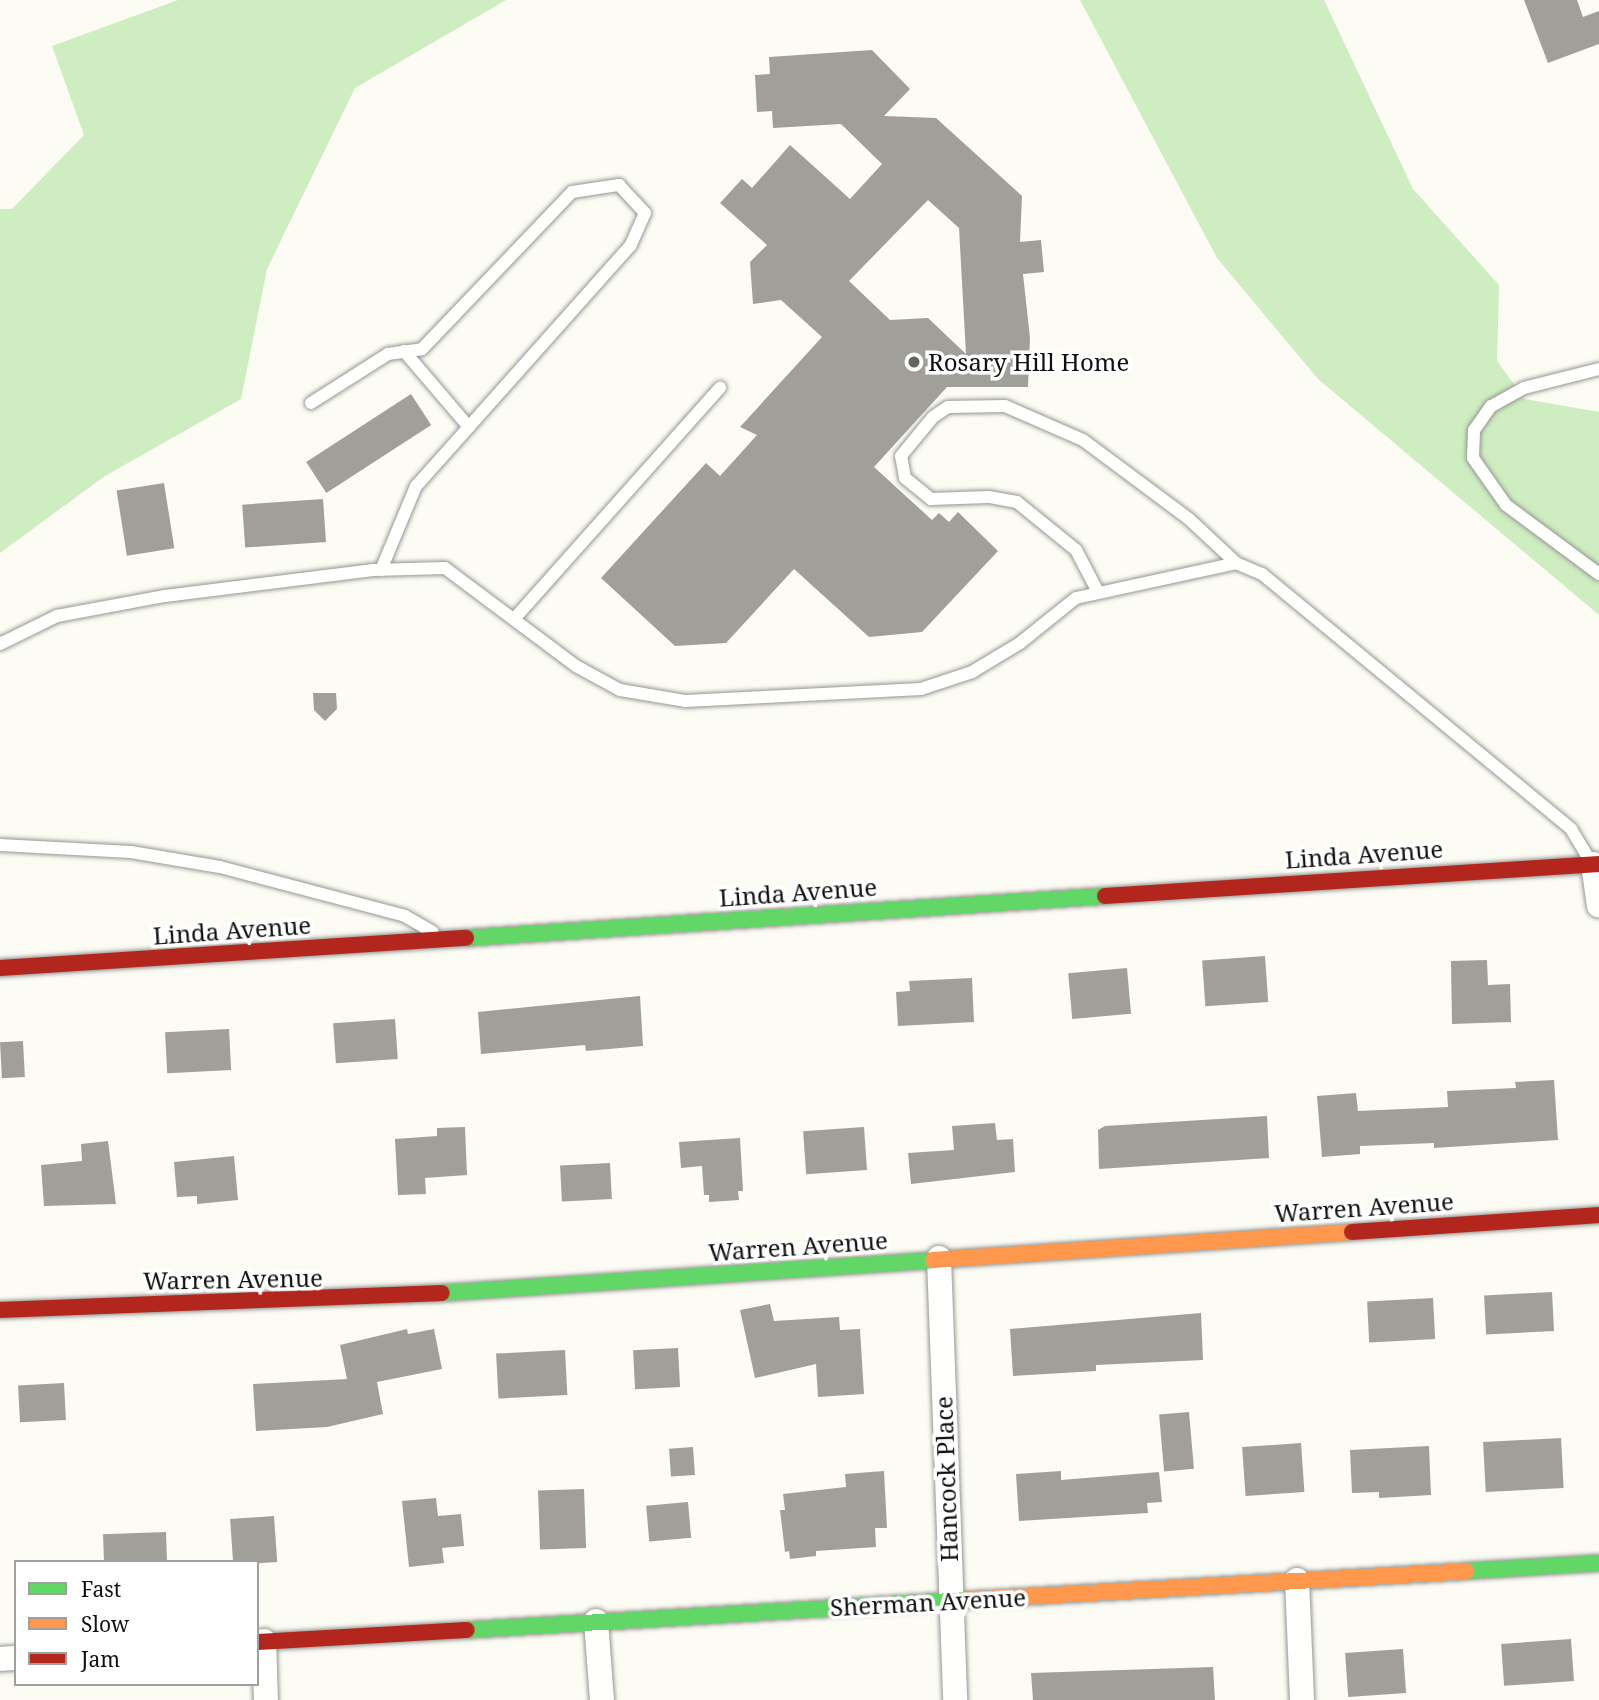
<!DOCTYPE html>
<html>
<head>
<meta charset="utf-8">
<style>
	body { margin:0 }
	#map { position:relative; width:1599px; height:1700px; overflow:hidden; background:#fcfcf5; font-family:"Noto Serif",serif }
	div>[style] { position:absolute }
	[style*='--x'] { left:calc(var(--x)*1px); top:calc(var(--y)*1px); width:calc(var(--w)*1px); rotate:calc(var(--a)*1deg) }
	.forest>* { inset:0; background:#ceedc0 }
	.building>* { inset:0; background:#a09f9a; transform-origin:0 0 }
	.roads { filter:drop-shadow(0 0 2px #969693) drop-shadow(0 0 2px #969693) }
	.lane>* { height:12px; margin:-6px; padding:0 6px; transform-origin:6px; border-radius:6px; background:#fffffe }
	.street>* { height:24px; margin:-12px; padding:0 12px; transform-origin:12px; border-radius:12px; background:#fffffe }
	.fast>* { height:16px; margin:-8px; padding:0 8px; transform-origin:8px; border-radius:8px; background:#63d668 }
	.slow>* { height:16px; margin:-8px; padding:0 8px; transform-origin:8px; border-radius:8px; background:#ff974d }
	.jam>* { height:16px; margin:-8px; padding:0 8px; transform-origin:8px; border-radius:8px; background:#b3261e }
	.dots>* { width:19px; height:19px; translate:-50% -50%; box-sizing:border-box; border:4px solid #fff; border-radius:50% }
	span { translate:-50% -50%; white-space:nowrap; text-align:center; line-height:1.15; -webkit-text-stroke:7px #fff; paint-order:stroke }
	.poi-label { font-size:24px; color:#101010 }
	.left { translate:0 -50%; text-align:left }
	.street-label { font-size:24px; color:#101010 }
	.legend { position:absolute; left:14px; top:1560px; width:245px; height:126px; box-sizing:border-box; background:#fff; border:2px solid #9f9f9f; margin:0; padding:9px 12px; list-style:none; font-size:21px; color:#101010 }
	.legend li { display:flex; align-items:center; gap:14px; height:35px }
	.legend b { width:35px; border:2px solid #9f9f9f }
</style>
</head>
<body>
<div id="map">
	<div class="forest">
		<div style="clip-path:polygon(178px 0,506px 0,355px 88px,267px 269px,241px 399px,105px 476px,0 553px,0 209px,12px 209px,84px 135px,52px 46px)"></div>
		<div style="clip-path:polygon(1080px 0,1324px 0,1413px 189px,1499px 285px,1497px 361px,1525px 399px,1599px 412px,1599px 615px,1318px 379px,1217px 258px)"></div>
	</div>
	<div class="building">
		<div style="clip-path:polygon(1524px 0,1577px 0,1583px 17px,1599px 11px,1599px 44px,1548px 63px)"></div>
		<div style="clip-path:polygon(evenodd,872px 50px,910px 89px,884px 116px,936px 118px,1022px 196px,1020px 242px,1041px 240px,1044px 272px,1023px 274px,1030px 338px,1028px 387px,947px 387px,874px 467px,932px 520px,939px 513px,949px 522px,958px 512px,998px 551px,922px 632px,869px 637px,794px 569px,726px 643px,675px 646px,601px 578px,706px 463px,720px 476px,757px 435px,740px 427px,822px 337px,781px 300px,753px 304px,750px 262px,767px 245px,720px 203px,742px 179px,752px 188px,790px 145px,850px 199px,882px 164px,841px 124px,773px 128px,772px 111px,757px 112px,755px 75px,770px 74px,769px 57px,872px 50px,928px 200px,959px 228px,966px 354px,928px 318px,890px 320px,849px 281px,928px 200px)"></div>
		<div style="left:411px;top:394px;width:37px;height:125px;rotate:57deg"></div>
		<div style="left:164px;top:483px;width:66px;height:48px;rotate:81deg"></div>
		<div style="left:323px;top:499px;width:43px;height:81px;rotate:86deg"></div>
		<div style="clip-path:polygon(313px 693px,336px 693px,337px 709px,325px 721px,314px 710px)"></div>
		<div style="left:1265px;top:956px;width:46px;height:63px;rotate:86deg"></div>
		<div style="clip-path:polygon(1487px 960px,1488px 985px,1510px 984px,1511px 1022px,1452px 1024px,1451px 961px)"></div>
		<div style="left:1127px;top:968px;width:46px;height:59px;rotate:85deg"></div>
		<div style="clip-path:polygon(972px 978px,974px 1022px,898px 1026px,896px 992px,910px 991px,909px 981px)"></div>
		<div style="clip-path:polygon(640px 996px,643px 1046px,586px 1051px,585px 1045px,481px 1054px,478px 1012px)"></div>
		<div style="left:395px;top:1019px;width:40px;height:62px;rotate:86deg"></div>
		<div style="left:229px;top:1029px;width:41px;height:64px;rotate:87deg"></div>
		<div style="left:23px;top:1041px;width:36px;height:23px;rotate:87deg"></div>
		<div style="clip-path:polygon(1554px 1080px,1558px 1140px,1434px 1148px,1434px 1143px,1360px 1146px,1360px 1154px,1322px 1157px,1317px 1096px,1356px 1093px,1358px 1111px,1448px 1107px,1447px 1091px,1516px 1088px,1515px 1082px)"></div>
		<div style="clip-path:polygon(1267px 1116px,1269px 1158px,1099px 1169px,1098px 1130px,1105px 1126px)"></div>
		<div style="clip-path:polygon(995px 1123px,997px 1140px,1013px 1139px,1015px 1172px,911px 1184px,908px 1153px,954px 1150px,952px 1126px)"></div>
		<div style="clip-path:polygon(465px 1127px,467px 1175px,425px 1178px,426px 1194px,398px 1195px,395px 1139px,437px 1136px,437px 1128px)"></div>
		<div style="left:864px;top:1127px;width:43px;height:61px;rotate:86deg"></div>
		<div style="clip-path:polygon(740px 1138px,743px 1191px,738px 1191px,739px 1200px,709px 1202px,709px 1195px,704px 1195px,702px 1166px,681px 1168px,679px 1142px)"></div>
		<div style="clip-path:polygon(108px 1141px,116px 1204px,44px 1206px,41px 1165px,82px 1161px,81px 1144px)"></div>
		<div style="clip-path:polygon(234px 1156px,238px 1200px,197px 1204px,197px 1196px,177px 1197px,174px 1162px)"></div>
		<div style="left:610px;top:1163px;width:36px;height:50px;rotate:87deg"></div>
		<div style="left:1552px;top:1292px;width:39px;height:68px;rotate:87deg"></div>
		<div style="left:1433px;top:1298px;width:41px;height:66px;rotate:87deg"></div>
		<div style="clip-path:polygon(770px 1304px,774px 1321px,839px 1317px,840px 1330px,860px 1329px,864px 1394px,818px 1397px,816px 1364px,755px 1378px,740px 1310px)"></div>
		<div style="clip-path:polygon(1201px 1313px,1203px 1360px,1096px 1365px,1096px 1371px,1013px 1376px,1010px 1329px)"></div>
		<div style="clip-path:polygon(407px 1329px,408px 1334px,434px 1329px,442px 1369px,377px 1382px,383px 1414px,327px 1427px,256px 1431px,253px 1384px,347px 1379px,340px 1345px)"></div>
		<div style="left:678px;top:1348px;width:39px;height:45px;rotate:87deg"></div>
		<div style="left:565px;top:1350px;width:45px;height:69px;rotate:87deg"></div>
		<div style="left:64px;top:1383px;width:37px;height:46px;rotate:87deg"></div>
		<div style="left:1189px;top:1412px;width:57px;height:30px;rotate:85deg"></div>
		<div style="left:1561px;top:1438px;width:50px;height:78px;rotate:87deg"></div>
		<div style="left:1301px;top:1443px;width:49px;height:59px;rotate:86deg"></div>
		<div style="clip-path:polygon(1429px 1446px,1431px 1495px,1379px 1498px,1379px 1492px,1352px 1493px,1350px 1450px)"></div>
		<div style="left:693px;top:1447px;width:28px;height:24px;rotate:86deg"></div>
		<div style="clip-path:polygon(884px 1471px,887px 1528px,875px 1528px,876px 1547px,816px 1551px,816px 1556px,790px 1559px,789px 1551px,785px 1552px,780px 1510px,785px 1510px,783px 1494px,846px 1487px,845px 1474px)"></div>
		<div style="clip-path:polygon(1061px 1471px,1061px 1480px,1159px 1472px,1162px 1502px,1147px 1503px,1148px 1513px,1019px 1521px,1016px 1474px)"></div>
		<div style="left:584px;top:1489px;width:59px;height:46px;rotate:88deg"></div>
		<div style="clip-path:polygon(436px 1498px,438px 1516px,461px 1514px,464px 1546px,442px 1548px,444px 1563px,409px 1567px,402px 1501px)"></div>
		<div style="left:688px;top:1502px;width:36px;height:42px;rotate:85deg"></div>
		<div style="left:274px;top:1516px;width:46px;height:44px;rotate:86deg"></div>
		<div style="left:166px;top:1532px;width:30px;height:63px;rotate:88deg"></div>
		<div style="left:1571px;top:1639px;width:42px;height:70px;rotate:86deg"></div>
		<div style="left:1403px;top:1649px;width:44px;height:58px;rotate:86deg"></div>
		<div style="clip-path:polygon(1213px 1667px,1215px 1700px,1033px 1700px,1031px 1673px)"></div>
	</div>
	<div class="roads">
		<div class="lane">
			<div style="--x:404;--y:351;--w:100;--a:49.5"></div>
			<div style="--x:1599;--y:369;--w:77;--a:165.8"></div>
			<div style="--x:1524;--y:388;--w:38;--a:151"></div>
			<div style="--x:1491;--y:406;--w:29;--a:125"></div>
			<div style="--x:1474;--y:430;--w:28;--a:92"></div>
			<div style="--x:1473;--y:458;--w:57;--a:54.9"></div>
			<div style="--x:1506;--y:505;--w:116;--a:36.6"></div>
			<div style="--x:311;--y:403;--w:91;--a:-32.5"></div>
			<div style="--x:388;--y:354;--w:34;--a:-8"></div>
			<div style="--x:422;--y:349;--w:217;--a:-46.3"></div>
			<div style="--x:572;--y:192;--w:48;--a:-8.5"></div>
			<div style="--x:619;--y:185;--w:38;--a:47"></div>
			<div style="--x:645;--y:213;--w:36;--a:114"></div>
			<div style="--x:630;--y:246;--w:322;--a:131.7"></div>
			<div style="--x:416;--y:486;--w:91;--a:112.6"></div>
			<div style="--x:1098;--y:592;--w:47;--a:-117.6"></div>
			<div style="--x:1076;--y:550;--w:76;--a:-140.9"></div>
			<div style="--x:1017;--y:502;--w:29;--a:-170"></div>
			<div style="--x:988;--y:497;--w:57;--a:178"></div>
			<div style="--x:931;--y:499;--w:33;--a:-141"></div>
			<div style="--x:905;--y:478;--w:22;--a:-100"></div>
			<div style="--x:901;--y:456;--w:50;--a:-50.6"></div>
			<div style="--x:933;--y:417;--w:18;--a:-34"></div>
			<div style="--x:948;--y:407;--w:57;--a:-1"></div>
			<div style="--x:1005;--y:406;--w:85;--a:23.6"></div>
			<div style="--x:1083;--y:440;--w:132;--a:36.7"></div>
			<div style="--x:1189;--y:519;--w:64;--a:43.1"></div>
			<div style="--x:514;--y:619;--w:310;--a:-48.3"></div>
			<div style="--x:0;--y:644;--w:64;--a:-26.2"></div>
			<div style="--x:57;--y:616;--w:110;--a:-10.5"></div>
			<div style="--x:165;--y:596;--w:210;--a:-7.1"></div>
			<div style="--x:373;--y:570;--w:72;--a:-1.6"></div>
			<div style="--x:445;--y:568;--w:164;--a:36.8"></div>
			<div style="--x:576;--y:666;--w:50;--a:28.6"></div>
			<div style="--x:620;--y:690;--w:67;--a:9.5"></div>
			<div style="--x:686;--y:701;--w:235;--a:-2.9"></div>
			<div style="--x:921;--y:689;--w:54;--a:-18.4"></div>
			<div style="--x:972;--y:672;--w:56;--a:-31.1"></div>
			<div style="--x:1020;--y:643;--w:72;--a:-38.8"></div>
			<div style="--x:1076;--y:598;--w:164;--a:-12.3"></div>
			<div style="--x:1236;--y:563;--w:28;--a:23"></div>
			<div style="--x:1262;--y:574;--w:401;--a:39.5"></div>
			<div style="--x:1571;--y:829;--w:39;--a:59"></div>
			<div style="--x:0;--y:845;--w:131;--a:3.1"></div>
			<div style="--x:131;--y:852;--w:90;--a:9.6"></div>
			<div style="--x:220;--y:867;--w:191;--a:14.8"></div>
			<div style="--x:405;--y:916;--w:32;--a:30"></div>
		</div>
		<div class="street">
			<div style="--x:1593;--y:864;--w:42;--a:81.9"></div>
			<div style="--x:939;--y:1258;--w:442;--a:87.9"></div>
			<div style="--x:1297;--y:1580;--w:120;--a:87.6"></div>
			<div style="--x:596;--y:1621;--w:79;--a:85.7"></div>
			<div style="--x:264;--y:1641;--w:59;--a:88.1"></div>
			<div style="--x:0;--y:1659;--w:16;--a:-4"></div>
		</div>
		<div class="fast">
			<div style="--x:466;--y:938;--w:640;--a:-3.76"></div>
			<div style="--x:442;--y:1293;--w:492;--a:-3.8"></div>
			<div style="--x:1466;--y:1571;--w:133;--a:-3.4"></div>
			<div style="--x:467;--y:1630;--w:502;--a:-3.43"></div>
		</div>
		<div class="slow">
			<div style="--x:933;--y:1260;--w:420;--a:-3.8"></div>
			<div style="--x:968;--y:1600;--w:499;--a:-3.3"></div>
		</div>
		<div class="jam">
			<div style="--x:1105;--y:896;--w:495;--a:-3.7"></div>
			<div style="--x:0;--y:968;--w:467;--a:-3.7"></div>
			<div style="--x:1352;--y:1232;--w:248;--a:-3.9"></div>
			<div style="--x:0;--y:1310;--w:442;--a:-2.2"></div>
			<div style="--x:257;--y:1642;--w:210;--a:-3.3"></div>
		</div>
	</div>
	<div class="dots">
		<div style="left:914px;top:362px;background:#636360"></div>
	</div>
	<div class="poi-label">
		<span class="left" style="left:928px;top:362px">Rosary Hill Home</span>
	</div>
	<div class="street-label">
		<span style="left:1364px;top:854px;rotate:-4deg">Linda Avenue</span>
		<span style="left:798px;top:892px;rotate:-4deg">Linda Avenue</span>
		<span style="left:232px;top:930px;rotate:-4deg">Linda Avenue</span>
		<span style="left:1364px;top:1207px;rotate:-4deg">Warren Avenue</span>
		<span style="left:798px;top:1246px;rotate:-4deg">Warren Avenue</span>
		<span style="left:233px;top:1279px;rotate:-1deg">Warren Avenue</span>
		<span style="left:946px;top:1479px;rotate:-92deg">Hancock Place</span>
		<span style="left:928px;top:1602px;rotate:-3deg">Sherman Avenue</span>
	</div>
	<ul class="legend">
	<li><b style="height:9px;background:#63d668"></b>Fast</li>
	<li><b style="height:9px;background:#ff974d"></b>Slow</li>
	<li><b style="height:9px;background:#b3261e"></b>Jam</li>
	</ul>
</div>
</body>
</html>
